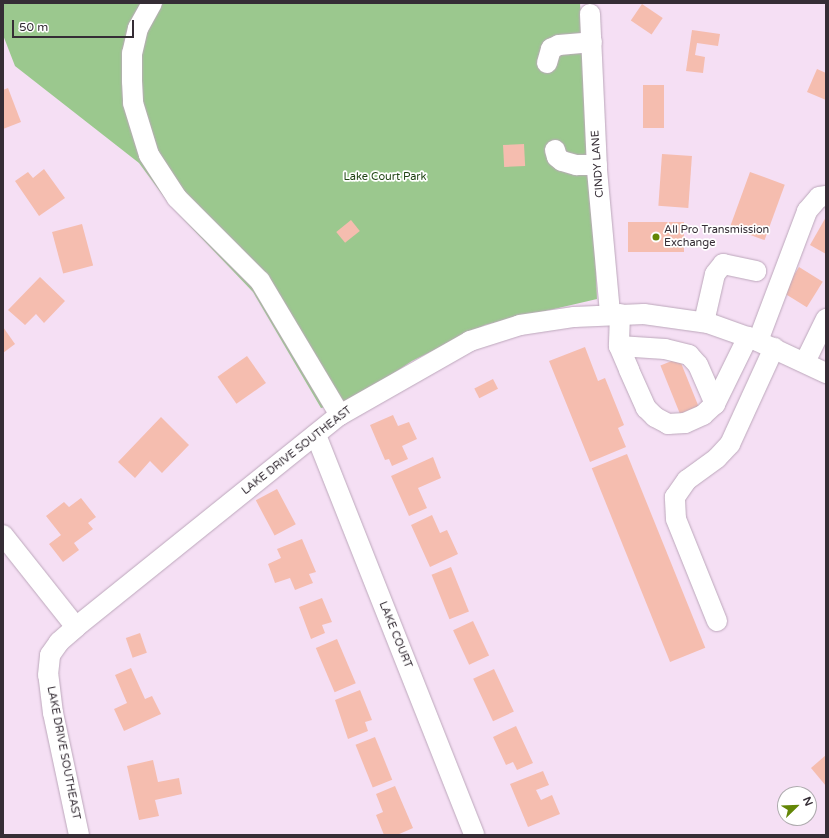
<!DOCTYPE html>
<html>
<head>
<meta charset="utf-8">
<style>
	body { margin:0 }
	#map { position:relative; width:829px; height:838px; overflow:hidden; background:#f5dff4; font-family:"Varela Round",sans-serif }
	div>[style] { position:absolute }
	[style*='--x'] { left:calc(var(--x)*1px); top:calc(var(--y)*1px); width:calc(var(--w)*1px); rotate:calc(var(--a)*1deg) }
	.green>* { inset:0; background:#9bc88e }
	.building>* { inset:0; background:#f5bdaf; transform-origin:0 0 }
	.roads { filter:drop-shadow(0 0 1px #bca7bb) drop-shadow(0 0 1px #bca7bb) }
	.minor>* { height:20px; margin:-10px; padding:0 10px; transform-origin:10px; border-radius:10px; background:#fff }
	.dots>* { width:11px; height:11px; translate:-50% -50%; box-sizing:border-box; border:2px solid #fff; border-radius:50% }
	span { translate:-50% -50%; white-space:nowrap; text-align:center; line-height:1.15; -webkit-text-stroke:3.5px #fff; paint-order:stroke }
	.street-label { font-size:11px; color:#352d35 }
	.park-label { font-size:11px; color:#214515 }
	.poi-label { font-size:11px; color:#352d35 }
	.left { translate:0 -50%; text-align:left }
	.frame { position:absolute; inset:0; border:4px solid #352d35; pointer-events:none }
	.north { position:absolute; left:777px; top:786px; width:40px; height:40px; box-sizing:border-box; background:#fff; border:1px solid #aeabae; border-radius:50%; rotate:67deg; font-size:11px; font-weight:700; line-height:16px; text-align:center; color:#352d35 }
	.north::after { content:''; display:block; margin:auto; width:14px; height:18px; background:#638606; clip-path:polygon(50% 0,100% 100%,50% 72%,0 100%) }
	.scale { position:absolute; left:12px; top:20px; width:122px; height:18px; box-sizing:border-box; border:2px solid #352d35; border-top:0; padding-left:5px; font-size:12px; line-height:14px; white-space:nowrap; color:#352d35; -webkit-text-stroke:3px #fff; paint-order:stroke }
</style>
</head>
<body>
<div id="map">
	<div class="green">
		<div style="clip-path:polygon(3px 3px,580px 3px,591px 148px,597px 299px,485px 325px,412px 361px,350px 402px,321px 408px,253px 292px,170px 205px,139px 163px,15px 66px,3px 35px)"></div>
	</div>
	<div class="building">
		<div style="left:642px;top:4px;width:25px;height:20px;rotate:34deg"></div>
		<div style="clip-path:polygon(692px 30px,720px 34px,718px 46px,697px 43px,695px 55px,705px 57px,703px 73px,686px 71px)"></div>
		<div style="clip-path:polygon(817px 69px,826px 73px,826px 100px,807px 92px)"></div>
		<div style="left:643px;top:85px;width:21px;height:43px"></div>
		<div style="clip-path:polygon(8px 88px,21px 122px,3px 129px,3px 90px)"></div>
		<div style="left:524px;top:144px;width:22px;height:21px;rotate:87deg"></div>
		<div style="left:662px;top:154px;width:30px;height:52px;rotate:4deg"></div>
		<div style="clip-path:polygon(44px 169px,65px 198px,39px 216px,15px 181px,28px 172px,33px 178px)"></div>
		<div style="left:750px;top:172px;width:37px;height:59px;rotate:20deg"></div>
		<div style="clip-path:polygon(826px 217px,826px 254px,810px 245px)"></div>
		<div style="left:351px;top:220px;width:14px;height:19px;rotate:51deg"></div>
		<div style="left:628px;top:222px;width:56px;height:30px"></div>
		<div style="left:82px;top:224px;width:43px;height:31px;rotate:75deg"></div>
		<div style="left:799px;top:267px;width:28px;height:30px;rotate:32deg"></div>
		<div style="clip-path:polygon(40px 277px,65px 301px,44px 323px,36px 314px,25px 325px,8px 310px)"></div>
		<div style="clip-path:polygon(3px 327px,15px 344px,3px 353px)"></div>
		<div style="clip-path:polygon(585px 347px,598px 381px,605px 378px,624px 425px,618px 428px,626px 447px,590px 462px,549px 361px)"></div>
		<div style="left:247px;top:356px;width:33px;height:36px;rotate:55deg"></div>
		<div style="left:679px;top:358px;width:52px;height:20px;rotate:68deg"></div>
		<div style="left:493px;top:379px;width:11px;height:21px;rotate:63deg"></div>
		<div style="clip-path:polygon(393px 415px,398px 426px,409px 422px,417px 439px,402px 446px,408px 459px,392px 466px,389px 459px,385px 460px,370px 425px)"></div>
		<div style="clip-path:polygon(161px 417px,189px 445px,162px 473px,150px 461px,135px 478px,118px 462px)"></div>
		<div style="left:627px;top:454px;width:209px;height:38px;rotate:68deg"></div>
		<div style="clip-path:polygon(433px 457px,441px 478px,418px 488px,427px 508px,409px 516px,391px 476px)"></div>
		<div style="left:277px;top:489px;width:40px;height:24px;rotate:62deg"></div>
		<div style="clip-path:polygon(81px 498px,96px 517px,88px 523px,93px 529px,74px 543px,79px 550px,63px 562px,49px 544px,61px 535px,46px 516px,64px 502px,69px 507px)"></div>
		<div style="clip-path:polygon(432px 515px,440px 533px,447px 530px,458px 554px,430px 567px,411px 525px)"></div>
		<div style="clip-path:polygon(302px 539px,316px 572px,309px 574px,313px 583px,295px 590px,290px 578px,275px 583px,268px 564px,281px 558px,277px 549px)"></div>
		<div style="left:451px;top:567px;width:48px;height:21px;rotate:68deg"></div>
		<div style="clip-path:polygon(322px 598px,332px 622px,322px 625px,325px 633px,311px 639px,299px 607px)"></div>
		<div style="left:473px;top:621px;width:38px;height:22px;rotate:65deg"></div>
		<div style="left:140px;top:633px;width:21px;height:15px;rotate:71deg"></div>
		<div style="left:337px;top:639px;width:48px;height:23px;rotate:67deg"></div>
		<div style="clip-path:polygon(131px 668px,145px 699px,152px 696px,161px 714px,124px 731px,114px 709px,127px 703px,115px 675px)"></div>
		<div style="left:494px;top:669px;width:47px;height:23px;rotate:65deg"></div>
		<div style="clip-path:polygon(360px 690px,372px 720px,365px 722px,368px 731px,348px 739px,335px 700px)"></div>
		<div style="clip-path:polygon(516px 726px,533px 763px,517px 770px,513px 762px,506px 765px,493px 737px)"></div>
		<div style="left:375px;top:737px;width:46px;height:21px;rotate:68deg"></div>
		<div style="clip-path:polygon(826px 755px,826px 786px,811px 768px)"></div>
		<div style="clip-path:polygon(153px 760px,158px 782px,179px 778px,182px 794px,155px 800px,159px 816px,139px 820px,127px 766px)"></div>
		<div style="clip-path:polygon(543px 771px,549px 785px,536px 790px,541px 800px,552px 795px,560px 814px,528px 827px,510px 784px)"></div>
		<div style="clip-path:polygon(395px 786px,413px 828px,397px 835px,384px 835px,376px 815px,383px 812px,376px 794px)"></div>
	</div>
	<div class="roads">
		<div class="minor">
			<div style="--x:152;--y:3;--w:29;--a:119"></div>
			<div style="--x:138;--y:28;--w:26;--a:103"></div>
			<div style="--x:132;--y:53;--w:28;--a:90"></div>
			<div style="--x:132;--y:81;--w:22;--a:87"></div>
			<div style="--x:133;--y:103;--w:54;--a:72.9"></div>
			<div style="--x:149;--y:155;--w:51;--a:56.9"></div>
			<div style="--x:177;--y:198;--w:117;--a:45"></div>
			<div style="--x:260;--y:281;--w:156;--a:59.2"></div>
			<div style="--x:590;--y:14;--w:156;--a:87.4"></div>
			<div style="--x:597;--y:170;--w:145;--a:84.8"></div>
			<div style="--x:547;--y:63;--w:15;--a:-74"></div>
			<div style="--x:551;--y:49;--w:9;--a:-27"></div>
			<div style="--x:559;--y:45;--w:33;--a:-5"></div>
			<div style="--x:555;--y:150;--w:7;--a:74"></div>
			<div style="--x:557;--y:157;--w:6;--a:39"></div>
			<div style="--x:562;--y:161;--w:15;--a:16"></div>
			<div style="--x:576;--y:165;--w:21;--a:0"></div>
			<div style="--x:620;--y:314;--w:32;--a:92"></div>
			<div style="--x:619;--y:346;--w:26;--a:67"></div>
			<div style="--x:629;--y:370;--w:42;--a:65.9"></div>
			<div style="--x:646;--y:408;--w:13;--a:45"></div>
			<div style="--x:655;--y:417;--w:15;--a:28"></div>
			<div style="--x:668;--y:424;--w:17;--a:-3"></div>
			<div style="--x:685;--y:423;--w:20;--a:-24"></div>
			<div style="--x:703;--y:415;--w:16;--a:-43"></div>
			<div style="--x:715;--y:404;--w:75;--a:-63.8"></div>
			<div style="--x:704;--y:322;--w:49;--a:-77.1"></div>
			<div style="--x:715;--y:274;--w:13;--a:-51"></div>
			<div style="--x:723;--y:264;--w:34;--a:12"></div>
			<div style="--x:758;--y:341;--w:139;--a:-69.3"></div>
			<div style="--x:807;--y:211;--w:18;--a:-49"></div>
			<div style="--x:819;--y:197;--w:7;--a:-8"></div>
			<div style="--x:619;--y:346;--w:46;--a:3.7"></div>
			<div style="--x:665;--y:349;--w:25;--a:14"></div>
			<div style="--x:689;--y:355;--w:13;--a:48"></div>
			<div style="--x:698;--y:365;--w:43;--a:66.4"></div>
			<div style="--x:805;--y:362;--w:48;--a:-64"></div>
			<div style="--x:316;--y:435;--w:430;--a:68.4"></div>
			<div style="--x:3;--y:535;--w:117;--a:51.6"></div>
			<div style="--x:717;--y:621;--w:110;--a:-111.9"></div>
			<div style="--x:676;--y:519;--w:22;--a:-93"></div>
			<div style="--x:675;--y:497;--w:21;--a:-55"></div>
			<div style="--x:687;--y:480;--w:37;--a:-36"></div>
			<div style="--x:717;--y:458;--w:19;--a:-47"></div>
			<div style="--x:730;--y:444;--w:106;--a:-65.4"></div>
			<div style="--x:79;--y:835;--w:125;--a:-102"></div>
			<div style="--x:53;--y:713;--w:38;--a:-97"></div>
			<div style="--x:48;--y:675;--w:20;--a:-84"></div>
			<div style="--x:50;--y:655;--w:16;--a:-55"></div>
			<div style="--x:59;--y:642;--w:23;--a:-41"></div>
			<div style="--x:76;--y:627;--w:339;--a:-38.8"></div>
			<div style="--x:340;--y:415;--w:150;--a:-29.6"></div>
			<div style="--x:470;--y:341;--w:52;--a:-17.7"></div>
			<div style="--x:520;--y:325;--w:55;--a:-8.4"></div>
			<div style="--x:574;--y:317;--w:70;--a:-2.5"></div>
			<div style="--x:644;--y:314;--w:65;--a:8"></div>
			<div style="--x:708;--y:323;--w:48;--a:19.6"></div>
			<div style="--x:753;--y:339;--w:81;--a:25"></div>
		</div>
	</div>
	<div class="dots">
		<div style="left:656px;top:237px;background:#638606"></div>
	</div>
	<div class="street-label">
		<span style="left:598px;top:164px;rotate:-94deg">CINDY LANE</span>
		<span style="left:297px;top:451px;rotate:-38deg">LAKE DRIVE SOUTHEAST</span>
		<span style="left:395px;top:635px;rotate:68deg">LAKE COURT</span>
		<span style="left:63px;top:753px;rotate:79deg">LAKE DRIVE SOUTHEAST</span>
	</div>
	<div class="park-label">
		<span style="left:385px;top:177px">Lake Court Park</span>
	</div>
	<div class="poi-label">
		<span class="left" style="left:664px;top:237px">All Pro Transmission<br>Exchange</span>
	</div>
	<div class="frame"></div>
	<div class="north">N</div>
	<div class="scale">50 m</div>
</div>
</body>
</html>
